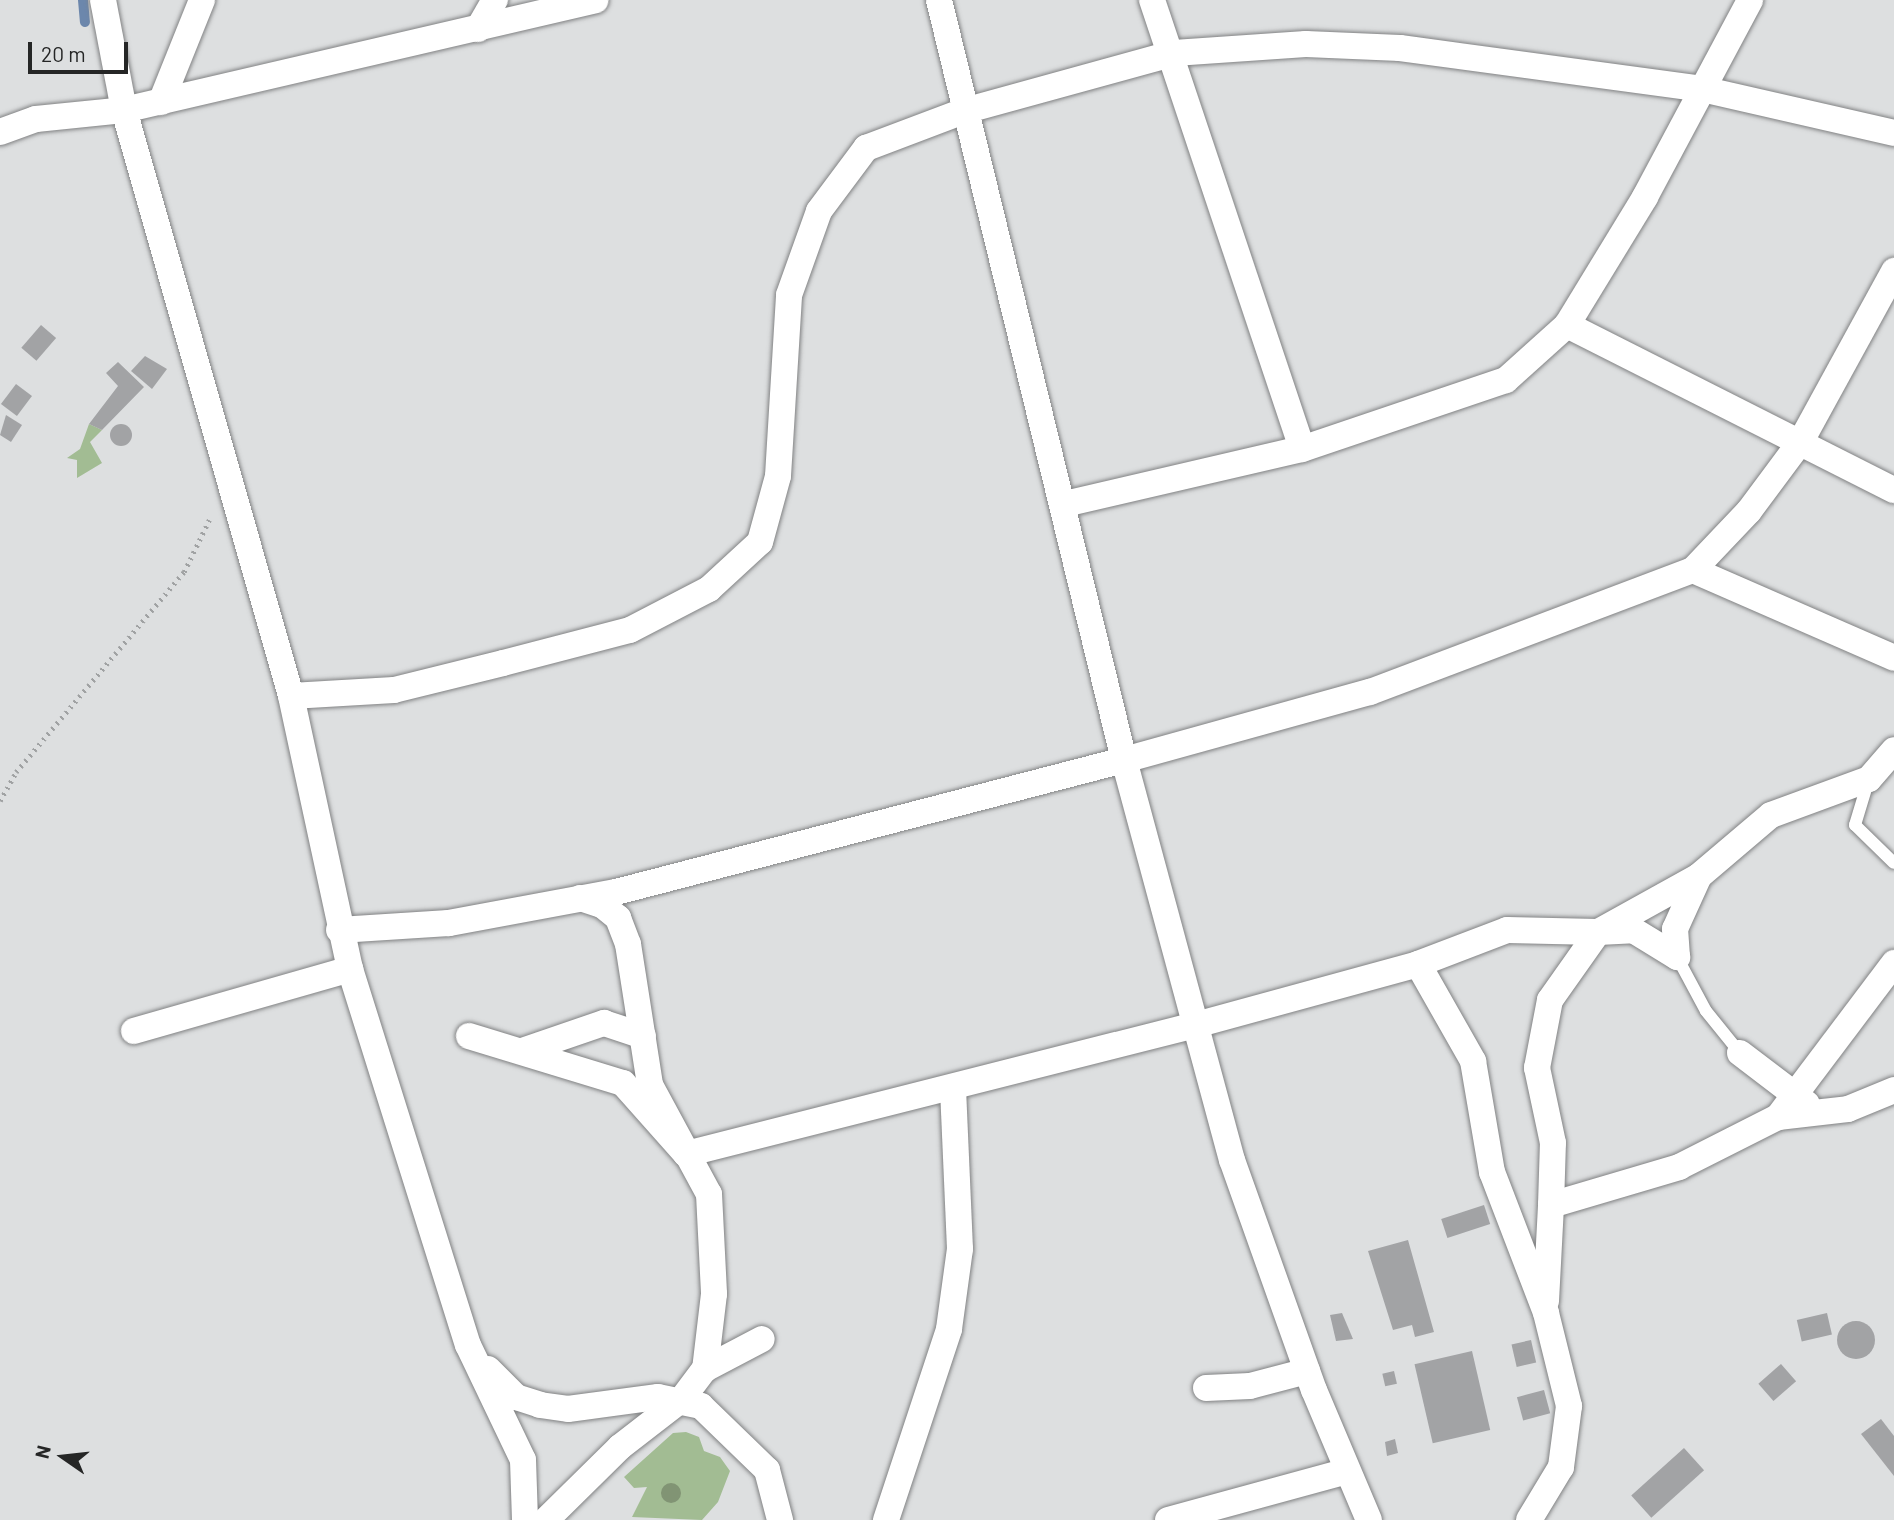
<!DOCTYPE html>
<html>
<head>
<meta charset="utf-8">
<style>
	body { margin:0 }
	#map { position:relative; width:1894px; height:1520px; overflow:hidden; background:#dddfe0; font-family:Barlow,sans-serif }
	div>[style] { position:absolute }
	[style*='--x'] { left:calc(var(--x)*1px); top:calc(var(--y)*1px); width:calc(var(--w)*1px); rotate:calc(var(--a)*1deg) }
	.green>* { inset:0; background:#a2bc93 }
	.stream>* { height:10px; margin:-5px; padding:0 5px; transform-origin:5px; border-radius:5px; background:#6c87ac }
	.building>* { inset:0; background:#a2a3a5; transform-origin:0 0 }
	.round { border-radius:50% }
	.path>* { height:4.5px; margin-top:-2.25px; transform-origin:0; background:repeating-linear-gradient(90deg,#a0a2a3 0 2px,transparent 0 7px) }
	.roads { filter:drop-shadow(0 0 2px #818283) drop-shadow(0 0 2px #818283) }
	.service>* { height:12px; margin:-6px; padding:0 6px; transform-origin:6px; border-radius:6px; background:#fff }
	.minor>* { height:26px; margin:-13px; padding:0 13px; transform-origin:13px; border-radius:13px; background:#fff }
	.trees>* { width:20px; height:20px; margin:-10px; border-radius:50%; background:#819474 }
	span { translate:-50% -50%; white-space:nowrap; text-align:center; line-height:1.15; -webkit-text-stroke:6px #dddfe0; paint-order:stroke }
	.north { position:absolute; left:28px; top:1422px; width:70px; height:70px; -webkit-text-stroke:5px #dddfe0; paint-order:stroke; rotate:284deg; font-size:19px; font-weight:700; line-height:28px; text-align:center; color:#252626 }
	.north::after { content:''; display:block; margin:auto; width:24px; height:32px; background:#252626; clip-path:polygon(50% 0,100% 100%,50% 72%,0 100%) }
	.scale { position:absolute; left:28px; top:42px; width:100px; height:32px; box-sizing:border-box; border:4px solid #252626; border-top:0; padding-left:9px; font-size:21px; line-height:24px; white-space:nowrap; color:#252626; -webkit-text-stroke:5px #dddfe0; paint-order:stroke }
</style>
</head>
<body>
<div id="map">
	<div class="green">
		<div style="clip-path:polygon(89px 424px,102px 430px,90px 442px,102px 463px,77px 478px,77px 460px,67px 458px,80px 449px)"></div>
		<div style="clip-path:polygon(686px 1432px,699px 1437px,704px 1451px,720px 1457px,730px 1471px,718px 1502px,702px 1520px,632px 1517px,647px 1487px,634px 1488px,624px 1477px,673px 1433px)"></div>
	</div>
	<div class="stream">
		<div style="--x:83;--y:0;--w:22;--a:85"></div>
	</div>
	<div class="building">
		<div style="left:41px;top:325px;width:20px;height:30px;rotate:41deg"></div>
		<div style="clip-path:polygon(145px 356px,167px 369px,152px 389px,131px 371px)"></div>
		<div style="clip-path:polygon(118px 362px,144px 387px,102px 430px,89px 424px,118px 386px,106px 373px)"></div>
		<div style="left:16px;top:384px;width:20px;height:25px;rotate:37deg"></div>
		<div style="clip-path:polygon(6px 415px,22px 425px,11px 442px,0 435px)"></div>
		<div class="round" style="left:110px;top:424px;width:22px;height:22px"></div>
		<div style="left:1484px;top:1205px;width:20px;height:45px;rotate:72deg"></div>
		<div style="clip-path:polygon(1408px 1240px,1434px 1332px,1415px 1337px,1412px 1325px,1393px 1330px,1368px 1251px)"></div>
		<div style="clip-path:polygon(1342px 1313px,1353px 1339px,1336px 1341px,1330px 1315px)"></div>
		<div style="left:1827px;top:1313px;width:22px;height:31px;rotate:77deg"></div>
		<div class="round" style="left:1837px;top:1321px;width:38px;height:38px"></div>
		<div style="left:1531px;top:1340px;width:23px;height:20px;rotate:77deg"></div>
		<div style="left:1472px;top:1351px;width:81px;height:59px;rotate:77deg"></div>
		<div style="left:1781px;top:1364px;width:23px;height:30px;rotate:49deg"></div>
		<div style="left:1394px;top:1371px;width:13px;height:12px;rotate:77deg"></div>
		<div style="left:1544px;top:1390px;width:24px;height:28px;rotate:75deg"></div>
		<div style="clip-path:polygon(1881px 1419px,1894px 1436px,1894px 1476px,1861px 1434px)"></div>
		<div style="clip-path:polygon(1395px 1439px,1398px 1453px,1387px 1456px,1385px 1442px)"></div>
		<div style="left:1684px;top:1448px;width:30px;height:71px;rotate:48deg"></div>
	</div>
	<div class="path">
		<div style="--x:0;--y:801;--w:33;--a:-61"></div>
		<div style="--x:16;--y:772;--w:261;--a:-50"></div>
		<div style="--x:184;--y:572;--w:58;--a:-64.3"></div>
	</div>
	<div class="roads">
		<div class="service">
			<div style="--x:1868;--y:782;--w:45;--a:106.8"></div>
			<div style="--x:1855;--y:825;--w:54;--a:44.3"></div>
			<div style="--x:1677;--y:957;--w:61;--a:61.8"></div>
			<div style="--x:1706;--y:1011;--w:54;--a:51"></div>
		</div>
		<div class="minor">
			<div style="--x:103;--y:0;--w:112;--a:79.2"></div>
			<div style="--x:124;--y:110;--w:609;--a:74.09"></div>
			<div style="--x:291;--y:696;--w:279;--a:77.8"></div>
			<div style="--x:350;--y:969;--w:394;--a:72.6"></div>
			<div style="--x:468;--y:1345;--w:127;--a:64.4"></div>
			<div style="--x:523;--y:1460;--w:60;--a:88.1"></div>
			<div style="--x:939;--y:0;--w:782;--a:76.32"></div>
			<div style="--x:1124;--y:760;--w:414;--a:74.9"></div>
			<div style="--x:1232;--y:1160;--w:244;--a:70.4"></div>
			<div style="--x:1314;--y:1390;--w:141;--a:67.1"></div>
			<div style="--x:1152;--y:0;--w:473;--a:71.5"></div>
			<div style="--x:478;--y:29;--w:34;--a:-60"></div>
			<div style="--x:161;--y:102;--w:110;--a:-68.1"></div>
			<div style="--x:0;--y:132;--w:38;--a:-20"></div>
			<div style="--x:36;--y:119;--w:88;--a:-5.8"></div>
			<div style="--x:124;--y:110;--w:484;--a:-13.1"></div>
			<div style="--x:1567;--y:325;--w:366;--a:26.8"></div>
			<div style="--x:1065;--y:504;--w:243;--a:-13.1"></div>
			<div style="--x:1302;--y:449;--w:215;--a:-18.7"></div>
			<div style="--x:1506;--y:380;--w:82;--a:-42"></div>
			<div style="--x:1567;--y:325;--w:150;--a:-58.6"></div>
			<div style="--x:1645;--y:197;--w:223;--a:-61.9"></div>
			<div style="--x:1693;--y:570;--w:219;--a:23.6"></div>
			<div style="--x:291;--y:696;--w:103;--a:-3.3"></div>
			<div style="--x:394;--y:690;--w:112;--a:-13.9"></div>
			<div style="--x:503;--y:663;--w:131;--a:-14.6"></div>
			<div style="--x:630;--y:630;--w:89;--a:-27.4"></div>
			<div style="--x:709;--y:589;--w:69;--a:-42.7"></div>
			<div style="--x:760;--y:542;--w:68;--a:-74.7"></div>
			<div style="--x:778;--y:476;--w:181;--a:-86.5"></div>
			<div style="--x:789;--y:295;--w:89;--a:-70.3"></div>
			<div style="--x:819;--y:211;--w:79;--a:-53.3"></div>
			<div style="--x:866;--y:148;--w:105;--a:-20.7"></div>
			<div style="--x:964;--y:111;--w:218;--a:-15.4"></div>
			<div style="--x:1174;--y:53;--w:132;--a:-3.9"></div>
			<div style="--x:1306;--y:44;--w:94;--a:2.4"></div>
			<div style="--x:1400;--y:48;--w:305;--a:7.7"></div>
			<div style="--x:1702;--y:89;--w:197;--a:12.9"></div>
			<div style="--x:580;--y:898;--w:23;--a:18"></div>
			<div style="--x:602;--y:905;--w:21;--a:39"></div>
			<div style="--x:618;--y:918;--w:28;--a:69"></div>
			<div style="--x:628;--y:944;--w:143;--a:81.1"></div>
			<div style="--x:650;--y:1085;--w:124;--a:61.6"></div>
			<div style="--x:709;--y:1194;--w:100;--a:87.1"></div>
			<div style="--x:714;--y:1294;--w:76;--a:96.8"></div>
			<div style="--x:339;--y:930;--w:110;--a:-3.6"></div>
			<div style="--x:449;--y:923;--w:170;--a:-10.5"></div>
			<div style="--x:616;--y:892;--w:525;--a:-14.57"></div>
			<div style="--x:1124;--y:760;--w:255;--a:-15.5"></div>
			<div style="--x:1370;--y:692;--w:345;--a:-20.7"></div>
			<div style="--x:1693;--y:570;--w:81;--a:-46.5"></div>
			<div style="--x:1749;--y:511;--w:87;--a:-53.4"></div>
			<div style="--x:1801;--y:441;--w:194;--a:-61.3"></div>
			<div style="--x:1418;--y:964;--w:112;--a:60.4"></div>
			<div style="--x:1473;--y:1061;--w:113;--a:80.3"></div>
			<div style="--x:1492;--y:1172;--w:151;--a:69"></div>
			<div style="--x:1546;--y:1313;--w:96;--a:76.1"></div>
			<div style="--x:1569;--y:1406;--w:62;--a:97.5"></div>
			<div style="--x:1561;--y:1467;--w:62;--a:121.1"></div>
			<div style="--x:134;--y:1031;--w:225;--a:-16"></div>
			<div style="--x:469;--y:1036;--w:161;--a:17"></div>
			<div style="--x:623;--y:1083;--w:95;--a:48.4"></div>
			<div style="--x:686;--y:1154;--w:529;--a:-14.22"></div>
			<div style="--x:1199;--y:1024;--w:227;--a:-15.3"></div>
			<div style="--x:1418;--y:964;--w:95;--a:-20.9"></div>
			<div style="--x:1507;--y:930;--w:91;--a:1.3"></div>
			<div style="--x:1598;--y:932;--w:115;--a:-29"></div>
			<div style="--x:1699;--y:876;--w:94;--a:-40.3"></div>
			<div style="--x:1771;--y:815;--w:104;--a:-20.2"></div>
			<div style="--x:1869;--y:779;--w:38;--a:-49"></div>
			<div style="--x:522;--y:1051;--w:87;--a:-18.9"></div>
			<div style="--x:604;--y:1023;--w:41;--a:18.4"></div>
			<div style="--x:1740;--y:1053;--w:84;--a:37.3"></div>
			<div style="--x:1778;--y:1117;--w:70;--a:-6.5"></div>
			<div style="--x:1848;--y:1109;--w:50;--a:-22.4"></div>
			<div style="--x:1551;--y:1205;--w:62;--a:-88.2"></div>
			<div style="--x:1553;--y:1143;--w:77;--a:-102"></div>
			<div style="--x:1537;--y:1068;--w:69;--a:-79.2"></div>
			<div style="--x:1550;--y:1000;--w:83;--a:-54.8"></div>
			<div style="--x:1598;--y:932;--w:35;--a:-3"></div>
			<div style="--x:1633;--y:930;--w:52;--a:31.5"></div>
			<div style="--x:1677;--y:957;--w:28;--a:-94"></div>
			<div style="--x:1675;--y:929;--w:58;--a:-65.6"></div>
			<div style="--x:1546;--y:1301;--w:96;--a:-87"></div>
			<div style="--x:1551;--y:1205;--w:134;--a:-16.5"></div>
			<div style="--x:1679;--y:1167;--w:111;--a:-26.8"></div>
			<div style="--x:1778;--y:1117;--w:193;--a:-53"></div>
			<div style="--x:488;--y:1369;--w:40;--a:45"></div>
			<div style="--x:516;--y:1397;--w:25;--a:18"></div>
			<div style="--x:540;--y:1405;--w:28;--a:8"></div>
			<div style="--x:568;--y:1409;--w:91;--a:-7.6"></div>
			<div style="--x:658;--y:1397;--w:44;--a:11.8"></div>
			<div style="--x:701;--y:1406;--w:92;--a:44.1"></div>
			<div style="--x:767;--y:1470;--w:52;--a:75.4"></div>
			<div style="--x:1206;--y:1388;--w:44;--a:-2.6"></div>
			<div style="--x:1250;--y:1386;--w:59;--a:-14.7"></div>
			<div style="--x:546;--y:1520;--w:104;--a:-44.6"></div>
			<div style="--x:620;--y:1447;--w:78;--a:-37.7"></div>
			<div style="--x:682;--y:1399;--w:38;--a:-53"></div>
			<div style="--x:705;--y:1369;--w:64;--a:-27.8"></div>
			<div style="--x:886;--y:1520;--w:201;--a:-71.7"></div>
			<div style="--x:949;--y:1329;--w:81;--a:-82.2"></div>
			<div style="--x:960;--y:1249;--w:159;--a:-92.5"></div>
			<div style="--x:1168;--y:1520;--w:186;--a:-15.3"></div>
		</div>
	</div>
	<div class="trees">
		<div style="left:671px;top:1493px"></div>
	</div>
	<div class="north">N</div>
	<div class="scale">20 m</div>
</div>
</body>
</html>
